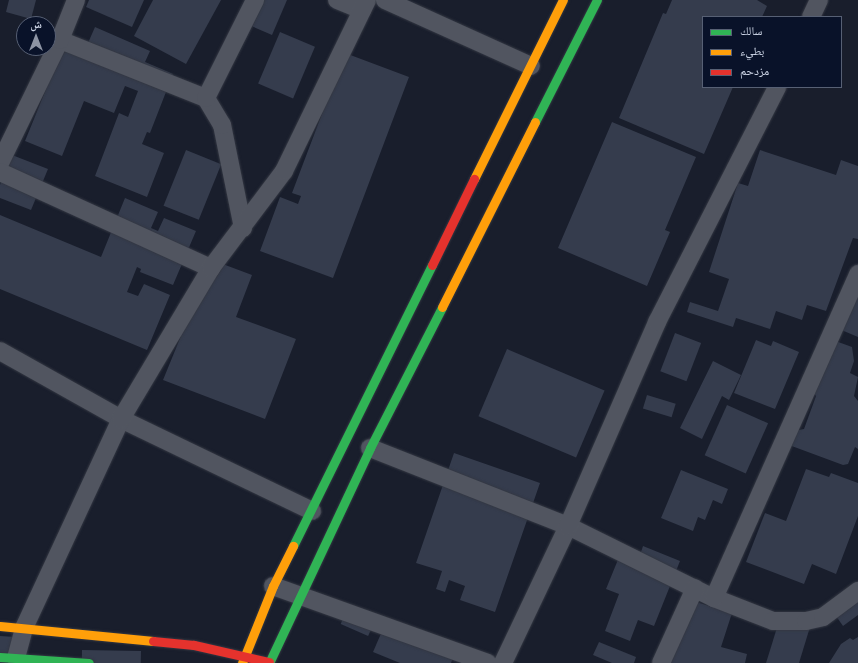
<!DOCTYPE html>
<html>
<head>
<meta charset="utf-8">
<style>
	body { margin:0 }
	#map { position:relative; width:858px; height:663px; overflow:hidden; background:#191e2c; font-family:"Varela Round","Noto Naskh Arabic",sans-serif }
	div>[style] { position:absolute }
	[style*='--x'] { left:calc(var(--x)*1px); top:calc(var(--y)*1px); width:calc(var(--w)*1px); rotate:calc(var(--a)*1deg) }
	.building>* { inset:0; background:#353c4d; transform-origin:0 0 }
	.roads { filter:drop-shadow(0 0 1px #333742) drop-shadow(0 0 1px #333742) }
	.street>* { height:18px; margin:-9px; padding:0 9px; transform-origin:9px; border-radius:9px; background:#515560 }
	.fast>* { height:9px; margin:-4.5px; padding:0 4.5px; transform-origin:4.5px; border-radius:4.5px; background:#30b455 }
	.slow>* { height:9px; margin:-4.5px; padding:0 4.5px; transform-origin:4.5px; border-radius:4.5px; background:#ff9f0a }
	.jam>* { height:9px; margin:-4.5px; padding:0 4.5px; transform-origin:4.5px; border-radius:4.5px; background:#e5322d }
	span { translate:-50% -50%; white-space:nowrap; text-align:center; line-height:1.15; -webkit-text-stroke:4px #091229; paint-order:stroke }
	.legend { position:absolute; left:702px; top:16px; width:140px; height:72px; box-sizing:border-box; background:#091229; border:1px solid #576074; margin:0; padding:5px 7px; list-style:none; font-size:12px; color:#ccd4e5 }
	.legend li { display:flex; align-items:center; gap:8px; height:20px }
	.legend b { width:20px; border:1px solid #576074 }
	.north { position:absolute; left:16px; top:16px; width:40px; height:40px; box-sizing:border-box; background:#091229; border:1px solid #576074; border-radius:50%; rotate:0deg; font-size:11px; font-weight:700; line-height:16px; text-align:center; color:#ccd4e5 }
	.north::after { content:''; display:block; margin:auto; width:14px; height:18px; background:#8d94a4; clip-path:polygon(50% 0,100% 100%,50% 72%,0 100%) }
</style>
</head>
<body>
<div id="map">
	<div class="building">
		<div style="clip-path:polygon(9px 0,36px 0,31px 19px,6px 12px)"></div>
		<div style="clip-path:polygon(89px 0,144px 0,132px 27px,86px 7px)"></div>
		<div style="clip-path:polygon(153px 0,221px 0,186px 64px,134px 36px)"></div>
		<div style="clip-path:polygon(249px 0,287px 0,272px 35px,240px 21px)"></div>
		<div style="clip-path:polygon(672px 0,757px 0,767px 6px,762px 17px,703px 17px,703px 87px,733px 87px,704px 154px,619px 118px,663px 13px,666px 14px)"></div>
		<div style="clip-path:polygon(95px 27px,150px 51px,145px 62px,173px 74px,150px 133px,147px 132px,142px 144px,164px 153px,147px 197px,95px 176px,119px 113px,128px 117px,138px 91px,125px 86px,114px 113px,84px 101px,62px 156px,25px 141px,68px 35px,88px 43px)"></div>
		<div style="left:280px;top:32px;width:38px;height:56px;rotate:23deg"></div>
		<div style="clip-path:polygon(345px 53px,409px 77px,333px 278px,260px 251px,280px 197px,298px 204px,301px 196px,292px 193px)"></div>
		<div style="clip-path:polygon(612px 122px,696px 157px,665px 230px,670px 232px,647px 286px,558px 248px)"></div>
		<div style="left:186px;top:150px;width:38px;height:60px;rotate:22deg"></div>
		<div style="clip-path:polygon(760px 150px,836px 175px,841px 160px,858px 166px,858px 239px,853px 238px,826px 311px,807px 305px,802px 320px,776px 311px,770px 329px,736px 318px,733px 327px,687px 312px,690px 302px,718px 311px,729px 279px,709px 272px,738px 183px,748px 186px)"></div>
		<div style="clip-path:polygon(12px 155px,48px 169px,31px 210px,0 198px,0 185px)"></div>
		<div style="clip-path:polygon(125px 198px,158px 212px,151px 228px,158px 231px,164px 218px,196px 231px,173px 285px,140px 272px,141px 269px,137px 267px,127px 292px,138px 296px,144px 284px,170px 295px,147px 350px,0 289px,0 215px,101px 257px)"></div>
		<div style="clip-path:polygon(212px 260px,252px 275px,236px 317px,296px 339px,265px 419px,163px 380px)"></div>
		<div style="clip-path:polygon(858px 295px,858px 337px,839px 329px)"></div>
		<div style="left:675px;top:333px;width:28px;height:41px;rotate:21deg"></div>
		<div style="clip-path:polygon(830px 339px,852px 347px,854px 361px,850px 373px,858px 377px,854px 396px,858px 401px,858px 449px,855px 447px,848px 464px,843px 465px,789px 445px,794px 431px,804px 429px,816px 396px,813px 391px)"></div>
		<div style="clip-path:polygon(756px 340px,771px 346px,773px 341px,799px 352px,775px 409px,734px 393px)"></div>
		<div style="left:507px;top:349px;width:106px;height:73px;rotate:23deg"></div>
		<div style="clip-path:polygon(713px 361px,741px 375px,729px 400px,722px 396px,702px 439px,680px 428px)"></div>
		<div style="left:647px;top:395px;width:30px;height:14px;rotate:17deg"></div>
		<div style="left:727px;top:405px;width:45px;height:55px;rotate:24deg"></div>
		<div style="clip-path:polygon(454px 453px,540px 483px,495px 612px,460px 600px,465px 586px,449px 580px,445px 592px,436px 589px,442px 571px,416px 563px)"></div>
		<div style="clip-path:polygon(806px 469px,829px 477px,831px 473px,858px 483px,858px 516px,836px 574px,812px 564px,804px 584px,746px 562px,765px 513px,786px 521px)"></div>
		<div style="clip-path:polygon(681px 470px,728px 489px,722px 504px,713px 500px,705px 520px,698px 517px,693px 531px,661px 518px)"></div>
		<div style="clip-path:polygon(624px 545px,641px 552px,643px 546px,680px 561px,654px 626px,638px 620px,630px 641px,605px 631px,619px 594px,606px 589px)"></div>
		<div style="clip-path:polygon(858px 587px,858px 615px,843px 626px,829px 606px)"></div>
		<div style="clip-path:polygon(693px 601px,732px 613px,721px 647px,747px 654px,745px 663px,670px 663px)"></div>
		<div style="left:346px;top:612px;width:30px;height:13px;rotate:24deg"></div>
		<div style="clip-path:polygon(780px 618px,810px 627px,799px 663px,766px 663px)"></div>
		<div style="clip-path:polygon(386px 622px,456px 650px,451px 663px,400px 663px,373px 652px)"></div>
		<div style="clip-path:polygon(0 636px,15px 637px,13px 663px,0 663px)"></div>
		<div style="clip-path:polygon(858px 637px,858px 663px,829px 663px,841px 644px,850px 638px,853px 640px)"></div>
		<div style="clip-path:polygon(599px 642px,636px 657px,634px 663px,612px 663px,593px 655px)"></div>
		<div style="left:82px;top:650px;width:59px;height:13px;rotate:1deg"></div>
	</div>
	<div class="roads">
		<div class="street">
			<div style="--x:337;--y:0;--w:27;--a:22"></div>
			<div style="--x:385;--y:0;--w:160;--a:24.3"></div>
			<div style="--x:811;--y:17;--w:19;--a:-65"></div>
			<div style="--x:60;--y:40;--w:157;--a:21.7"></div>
			<div style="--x:0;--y:163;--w:137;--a:-64"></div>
			<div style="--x:60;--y:40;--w:43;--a:-68.2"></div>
			<div style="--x:0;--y:172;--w:232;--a:24.5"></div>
			<div style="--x:243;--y:228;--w:105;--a:-101.5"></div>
			<div style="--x:222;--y:125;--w:31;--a:-121"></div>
			<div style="--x:206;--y:98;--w:110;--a:-63.4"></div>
			<div style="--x:0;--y:351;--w:139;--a:29.3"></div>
			<div style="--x:121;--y:419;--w:212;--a:25.7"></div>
			<div style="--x:370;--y:448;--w:213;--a:21.5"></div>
			<div style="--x:568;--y:526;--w:163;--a:26.3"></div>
			<div style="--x:714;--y:598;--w:63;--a:21.3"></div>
			<div style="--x:773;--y:621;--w:33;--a:0"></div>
			<div style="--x:806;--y:621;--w:17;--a:-13"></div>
			<div style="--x:823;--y:617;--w:44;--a:-36.6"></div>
			<div style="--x:273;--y:586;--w:228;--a:19.7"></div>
			<div style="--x:714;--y:598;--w:355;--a:-66"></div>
			<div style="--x:16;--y:658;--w:31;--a:-75"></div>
			<div style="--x:24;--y:628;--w:230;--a:-65.1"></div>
			<div style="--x:121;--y:419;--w:176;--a:-59.2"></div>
			<div style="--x:211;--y:268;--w:121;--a:-53"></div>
			<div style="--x:284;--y:171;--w:190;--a:-64.1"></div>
			<div style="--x:503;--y:663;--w:152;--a:-64.6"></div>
			<div style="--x:568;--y:526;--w:223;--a:-66.4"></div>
			<div style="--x:657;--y:322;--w:264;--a:-62.9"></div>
			<div style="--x:661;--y:663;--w:82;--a:-65.6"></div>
		</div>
		<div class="fast">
			<div style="--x:535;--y:122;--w:137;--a:-63.1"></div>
			<div style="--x:293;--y:546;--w:313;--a:-63.7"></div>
			<div style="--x:0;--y:657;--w:89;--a:3.9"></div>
			<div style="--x:269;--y:663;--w:238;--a:-64.8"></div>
			<div style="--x:370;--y:448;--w:158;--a:-62.9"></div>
		</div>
		<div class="slow">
			<div style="--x:474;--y:179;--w:200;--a:-63.6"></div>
			<div style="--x:442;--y:307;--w:207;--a:-63.3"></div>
			<div style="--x:0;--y:626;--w:154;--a:5.6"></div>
			<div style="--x:242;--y:663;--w:83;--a:-68.1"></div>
			<div style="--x:273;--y:586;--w:45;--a:-63.4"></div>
		</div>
		<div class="jam">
			<div style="--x:432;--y:265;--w:96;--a:-64"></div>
			<div style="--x:153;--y:641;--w:41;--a:5.6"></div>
			<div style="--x:194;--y:645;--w:77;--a:12.8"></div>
		</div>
	</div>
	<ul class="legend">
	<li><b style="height:5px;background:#30b455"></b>سالك</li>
	<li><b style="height:5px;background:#ff9f0a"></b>بطيء</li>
	<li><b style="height:5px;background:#e5322d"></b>مزدحم</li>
	</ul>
	<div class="north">ش</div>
</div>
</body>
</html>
